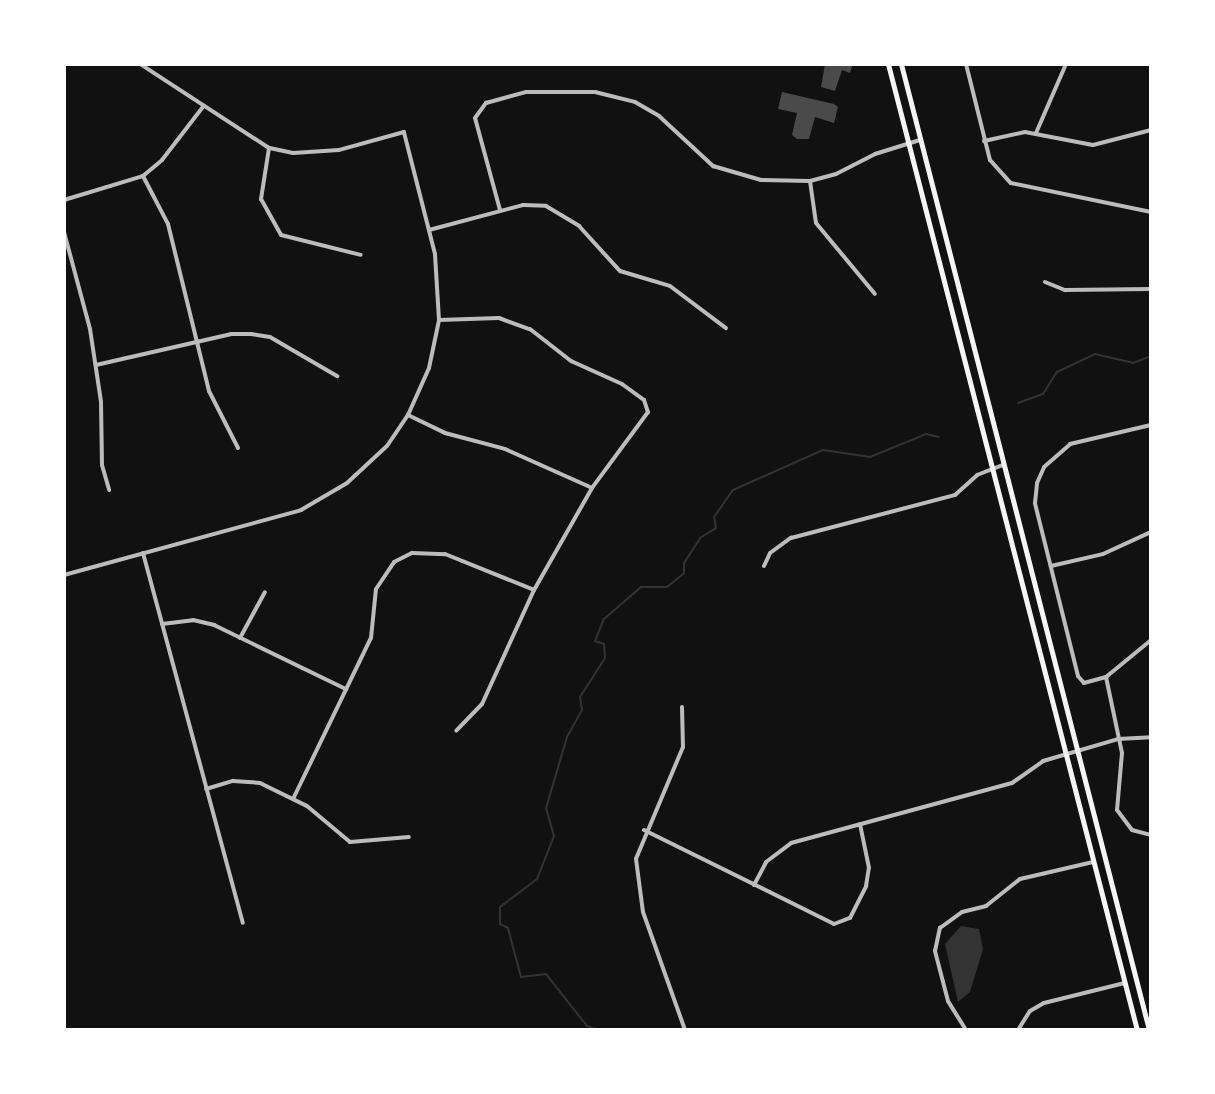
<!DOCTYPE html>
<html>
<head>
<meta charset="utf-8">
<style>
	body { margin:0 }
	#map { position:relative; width:1215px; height:1094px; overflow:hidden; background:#111; font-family:"PT Sans",sans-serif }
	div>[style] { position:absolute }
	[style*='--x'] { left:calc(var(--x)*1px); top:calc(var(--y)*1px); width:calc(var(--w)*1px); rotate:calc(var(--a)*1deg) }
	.water>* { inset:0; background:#333 }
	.stream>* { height:2px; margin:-1px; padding:0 1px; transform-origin:1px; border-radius:1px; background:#333 }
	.building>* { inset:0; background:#4a4a4a }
	.minor>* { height:4px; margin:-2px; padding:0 2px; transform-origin:2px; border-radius:2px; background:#bcbcbc }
	.secondary>* { height:5px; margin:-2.5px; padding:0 2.5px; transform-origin:2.5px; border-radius:2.5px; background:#f5f5f5 }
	span { translate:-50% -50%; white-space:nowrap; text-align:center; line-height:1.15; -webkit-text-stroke:6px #fff; paint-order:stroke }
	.frame { position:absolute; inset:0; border:66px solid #fff; pointer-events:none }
</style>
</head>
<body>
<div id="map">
	<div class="water">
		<div style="clip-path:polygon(961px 926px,979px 929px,983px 949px,970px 992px,958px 1002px,945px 944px)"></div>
	</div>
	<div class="stream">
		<div style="--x:1018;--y:403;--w:27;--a:-20"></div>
		<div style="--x:1043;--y:394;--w:26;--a:-58"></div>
		<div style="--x:1057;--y:372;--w:42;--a:-25.3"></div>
		<div style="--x:1095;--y:354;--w:39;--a:13"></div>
		<div style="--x:1133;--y:363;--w:19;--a:-21"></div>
		<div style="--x:597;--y:1030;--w:11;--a:-158"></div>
		<div style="--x:587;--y:1026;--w:66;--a:-128.3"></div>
		<div style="--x:546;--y:974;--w:25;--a:173"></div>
		<div style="--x:521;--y:977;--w:51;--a:-104.9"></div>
		<div style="--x:508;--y:928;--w:9;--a:-153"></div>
		<div style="--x:500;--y:924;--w:17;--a:-90"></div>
		<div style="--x:500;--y:907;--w:46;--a:-37.1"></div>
		<div style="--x:537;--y:879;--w:46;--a:-68.4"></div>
		<div style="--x:554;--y:836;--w:29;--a:-106"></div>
		<div style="--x:546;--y:808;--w:74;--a:-73.5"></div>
		<div style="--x:567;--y:737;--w:31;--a:-61"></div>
		<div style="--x:582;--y:710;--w:13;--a:-99"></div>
		<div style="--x:580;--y:697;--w:46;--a:-57.3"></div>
		<div style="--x:605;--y:658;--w:14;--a:-94"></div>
		<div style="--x:604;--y:644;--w:9;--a:-162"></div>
		<div style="--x:595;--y:641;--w:24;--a:-68"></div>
		<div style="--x:604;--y:619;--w:49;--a:-40.9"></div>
		<div style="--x:641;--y:587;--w:26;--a:0"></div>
		<div style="--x:667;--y:587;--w:22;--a:-39"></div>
		<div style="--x:684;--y:573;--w:10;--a:-90"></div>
		<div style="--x:684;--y:563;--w:30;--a:-57"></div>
		<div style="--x:700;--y:538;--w:19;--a:-32"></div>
		<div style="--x:716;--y:528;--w:11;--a:-100"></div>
		<div style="--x:714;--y:517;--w:33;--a:-55"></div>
		<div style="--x:733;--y:490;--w:98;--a:-24"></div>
		<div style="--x:823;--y:450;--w:48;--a:8.5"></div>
		<div style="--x:870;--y:457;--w:61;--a:-22.3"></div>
		<div style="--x:926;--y:434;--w:13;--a:13"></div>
	</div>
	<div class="building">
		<div style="clip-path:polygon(825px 64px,852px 66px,850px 73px,842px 70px,835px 91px,821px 87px)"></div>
		<div style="clip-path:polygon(782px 92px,834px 104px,838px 107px,834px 123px,815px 117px,809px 139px,797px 139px,792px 135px,797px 113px,778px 109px)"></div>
	</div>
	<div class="minor">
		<div style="--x:966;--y:64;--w:99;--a:76"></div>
		<div style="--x:990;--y:160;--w:31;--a:48"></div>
		<div style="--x:1011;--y:183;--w:143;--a:11.7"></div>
		<div style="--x:1036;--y:133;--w:75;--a:-66.5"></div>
		<div style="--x:984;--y:141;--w:42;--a:-12.4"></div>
		<div style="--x:1025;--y:132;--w:69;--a:10.8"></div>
		<div style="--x:1093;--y:145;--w:60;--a:-14.5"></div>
		<div style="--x:269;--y:148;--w:52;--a:98.9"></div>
		<div style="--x:261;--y:199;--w:41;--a:60.9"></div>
		<div style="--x:281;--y:235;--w:82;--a:14"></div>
		<div style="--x:143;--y:176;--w:54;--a:62.5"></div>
		<div style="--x:168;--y:224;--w:172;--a:76.2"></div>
		<div style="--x:209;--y:391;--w:64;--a:63"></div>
		<div style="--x:810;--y:181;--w:42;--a:81.9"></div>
		<div style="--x:816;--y:223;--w:92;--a:50.3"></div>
		<div style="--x:64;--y:200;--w:83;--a:-16.9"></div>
		<div style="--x:143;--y:176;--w:25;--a:-40"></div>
		<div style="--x:162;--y:160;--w:66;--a:-52.4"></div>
		<div style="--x:500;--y:210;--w:95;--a:-105.2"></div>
		<div style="--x:475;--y:118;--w:19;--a:-54"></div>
		<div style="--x:486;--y:103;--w:41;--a:-15.4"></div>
		<div style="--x:526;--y:92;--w:69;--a:0"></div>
		<div style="--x:595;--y:92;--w:41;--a:14"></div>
		<div style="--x:635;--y:102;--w:28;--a:30"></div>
		<div style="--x:659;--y:116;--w:74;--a:42.8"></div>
		<div style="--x:713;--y:166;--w:50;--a:16.3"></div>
		<div style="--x:761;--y:180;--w:49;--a:1.2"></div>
		<div style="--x:810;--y:181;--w:27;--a:-15"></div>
		<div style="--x:836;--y:174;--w:44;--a:-27.1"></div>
		<div style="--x:875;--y:154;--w:47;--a:-17.3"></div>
		<div style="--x:429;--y:230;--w:97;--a:-14.9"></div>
		<div style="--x:523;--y:205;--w:23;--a:2"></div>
		<div style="--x:546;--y:206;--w:39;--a:31"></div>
		<div style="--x:579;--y:226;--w:61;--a:47.7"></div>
		<div style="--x:620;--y:271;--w:52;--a:16.7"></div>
		<div style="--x:670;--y:286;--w:70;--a:36.9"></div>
		<div style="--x:64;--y:232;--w:100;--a:75"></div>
		<div style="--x:90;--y:329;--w:74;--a:81.4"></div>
		<div style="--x:101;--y:402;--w:63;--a:89.1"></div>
		<div style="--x:102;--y:465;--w:26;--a:74"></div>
		<div style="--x:1045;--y:282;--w:22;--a:22"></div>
		<div style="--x:1065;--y:290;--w:86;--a:-0.7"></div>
		<div style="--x:439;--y:320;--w:60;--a:-1.9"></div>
		<div style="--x:499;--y:318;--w:33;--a:20"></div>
		<div style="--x:530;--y:329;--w:52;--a:38"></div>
		<div style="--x:571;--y:361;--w:56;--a:24.3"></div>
		<div style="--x:622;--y:384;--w:27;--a:36"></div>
		<div style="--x:644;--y:400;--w:13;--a:72"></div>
		<div style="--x:648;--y:412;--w:94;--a:126.4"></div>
		<div style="--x:592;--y:488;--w:117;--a:119.6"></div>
		<div style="--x:534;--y:590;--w:125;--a:114.5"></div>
		<div style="--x:482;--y:704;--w:37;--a:134"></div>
		<div style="--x:96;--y:365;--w:139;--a:-12.9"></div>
		<div style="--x:231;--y:334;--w:20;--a:0"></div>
		<div style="--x:251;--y:334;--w:19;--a:9"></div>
		<div style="--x:270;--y:337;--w:78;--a:30.2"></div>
		<div style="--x:408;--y:415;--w:41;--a:25.9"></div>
		<div style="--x:445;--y:433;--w:62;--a:14.9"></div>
		<div style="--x:505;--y:449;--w:95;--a:24.1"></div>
		<div style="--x:143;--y:553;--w:383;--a:74.9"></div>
		<div style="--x:764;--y:566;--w:14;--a:-65"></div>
		<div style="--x:770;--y:553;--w:26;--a:-36"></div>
		<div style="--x:791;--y:538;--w:170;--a:-14.7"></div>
		<div style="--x:955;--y:495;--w:30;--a:-42"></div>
		<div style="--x:977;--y:475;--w:28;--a:-21"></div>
		<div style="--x:1051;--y:566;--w:53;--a:-13"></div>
		<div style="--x:1103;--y:554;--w:53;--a:-24.6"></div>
		<div style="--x:64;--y:575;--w:246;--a:-15.3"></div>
		<div style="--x:301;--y:510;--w:53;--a:-30.4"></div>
		<div style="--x:347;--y:483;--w:54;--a:-42.8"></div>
		<div style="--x:387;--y:446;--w:37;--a:-56"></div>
		<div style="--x:408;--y:415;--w:51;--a:-65.9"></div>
		<div style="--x:429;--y:368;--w:49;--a:-78.2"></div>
		<div style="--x:439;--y:320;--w:66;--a:-93.5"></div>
		<div style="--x:435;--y:254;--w:126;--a:-104.3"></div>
		<div style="--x:404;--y:132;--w:67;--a:164.5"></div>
		<div style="--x:339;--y:150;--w:46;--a:176.3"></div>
		<div style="--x:293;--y:153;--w:25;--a:-168"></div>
		<div style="--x:269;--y:148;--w:154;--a:-146.9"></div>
		<div style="--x:162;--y:624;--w:31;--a:-7"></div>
		<div style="--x:193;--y:620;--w:22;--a:13"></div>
		<div style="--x:214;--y:625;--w:147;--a:25.9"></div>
		<div style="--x:240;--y:638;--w:52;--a:-61.5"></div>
		<div style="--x:1106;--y:677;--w:23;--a:165"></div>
		<div style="--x:1084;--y:683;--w:9;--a:-131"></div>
		<div style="--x:1078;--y:676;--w:178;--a:-104"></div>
		<div style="--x:1035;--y:503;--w:20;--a:-84"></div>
		<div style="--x:1037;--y:483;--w:17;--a:-66"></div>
		<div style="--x:1044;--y:467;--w:35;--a:-41"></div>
		<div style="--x:1070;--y:444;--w:83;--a:-13.2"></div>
		<div style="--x:1106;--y:677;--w:78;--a:78.1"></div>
		<div style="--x:1122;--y:753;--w:57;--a:95"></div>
		<div style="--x:1117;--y:810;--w:25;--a:53"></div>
		<div style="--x:1132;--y:830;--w:20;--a:15"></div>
		<div style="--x:1106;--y:677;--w:58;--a:-39.4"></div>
		<div style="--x:682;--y:707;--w:40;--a:88.6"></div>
		<div style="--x:683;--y:747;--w:121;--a:112.8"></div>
		<div style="--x:636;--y:859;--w:53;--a:82.5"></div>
		<div style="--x:643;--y:912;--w:125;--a:70.4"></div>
		<div style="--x:206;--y:789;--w:28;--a:-17"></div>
		<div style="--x:233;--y:781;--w:27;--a:4"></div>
		<div style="--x:260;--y:783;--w:52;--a:26.1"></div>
		<div style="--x:307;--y:806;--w:56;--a:39.9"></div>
		<div style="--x:350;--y:842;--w:59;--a:-4.8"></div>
		<div style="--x:294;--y:797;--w:177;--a:-64.2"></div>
		<div style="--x:371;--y:638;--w:49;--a:-84.2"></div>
		<div style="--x:376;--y:589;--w:32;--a:-56"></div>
		<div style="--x:394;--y:562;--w:20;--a:-27"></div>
		<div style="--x:412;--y:553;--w:33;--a:2"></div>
		<div style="--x:445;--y:554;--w:96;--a:22"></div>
		<div style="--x:644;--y:830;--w:212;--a:26.3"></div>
		<div style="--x:834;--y:924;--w:17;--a:-21"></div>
		<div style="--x:850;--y:918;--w:36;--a:-63"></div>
		<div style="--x:866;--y:886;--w:18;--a:-81"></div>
		<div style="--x:869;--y:868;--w:45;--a:-101.6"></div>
		<div style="--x:754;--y:885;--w:26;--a:-62"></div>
		<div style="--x:766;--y:862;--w:31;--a:-37"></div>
		<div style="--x:791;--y:843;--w:229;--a:-15.2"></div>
		<div style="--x:1012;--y:783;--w:38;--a:-35"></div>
		<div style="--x:1043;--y:761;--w:78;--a:-16.3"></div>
		<div style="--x:1118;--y:739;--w:33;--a:-3"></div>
		<div style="--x:103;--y:1030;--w:2;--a:0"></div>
		<div style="--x:966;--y:1030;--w:34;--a:-122"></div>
		<div style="--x:948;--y:1001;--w:52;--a:-104.6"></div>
		<div style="--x:935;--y:951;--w:24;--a:-78"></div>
		<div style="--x:940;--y:928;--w:27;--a:-36"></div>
		<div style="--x:962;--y:912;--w:25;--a:-14"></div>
		<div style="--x:986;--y:906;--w:43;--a:-38.5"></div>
		<div style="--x:1020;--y:879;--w:75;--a:-13.1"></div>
		<div style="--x:1018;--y:1030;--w:22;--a:-58"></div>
		<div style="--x:1030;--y:1011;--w:16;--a:-30"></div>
		<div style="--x:1044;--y:1003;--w:83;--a:-13.9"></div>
	</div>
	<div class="secondary">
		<div style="--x:888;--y:64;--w:998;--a:75.55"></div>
		<div style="--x:901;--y:64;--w:997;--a:75.6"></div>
	</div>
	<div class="frame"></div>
</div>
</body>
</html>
